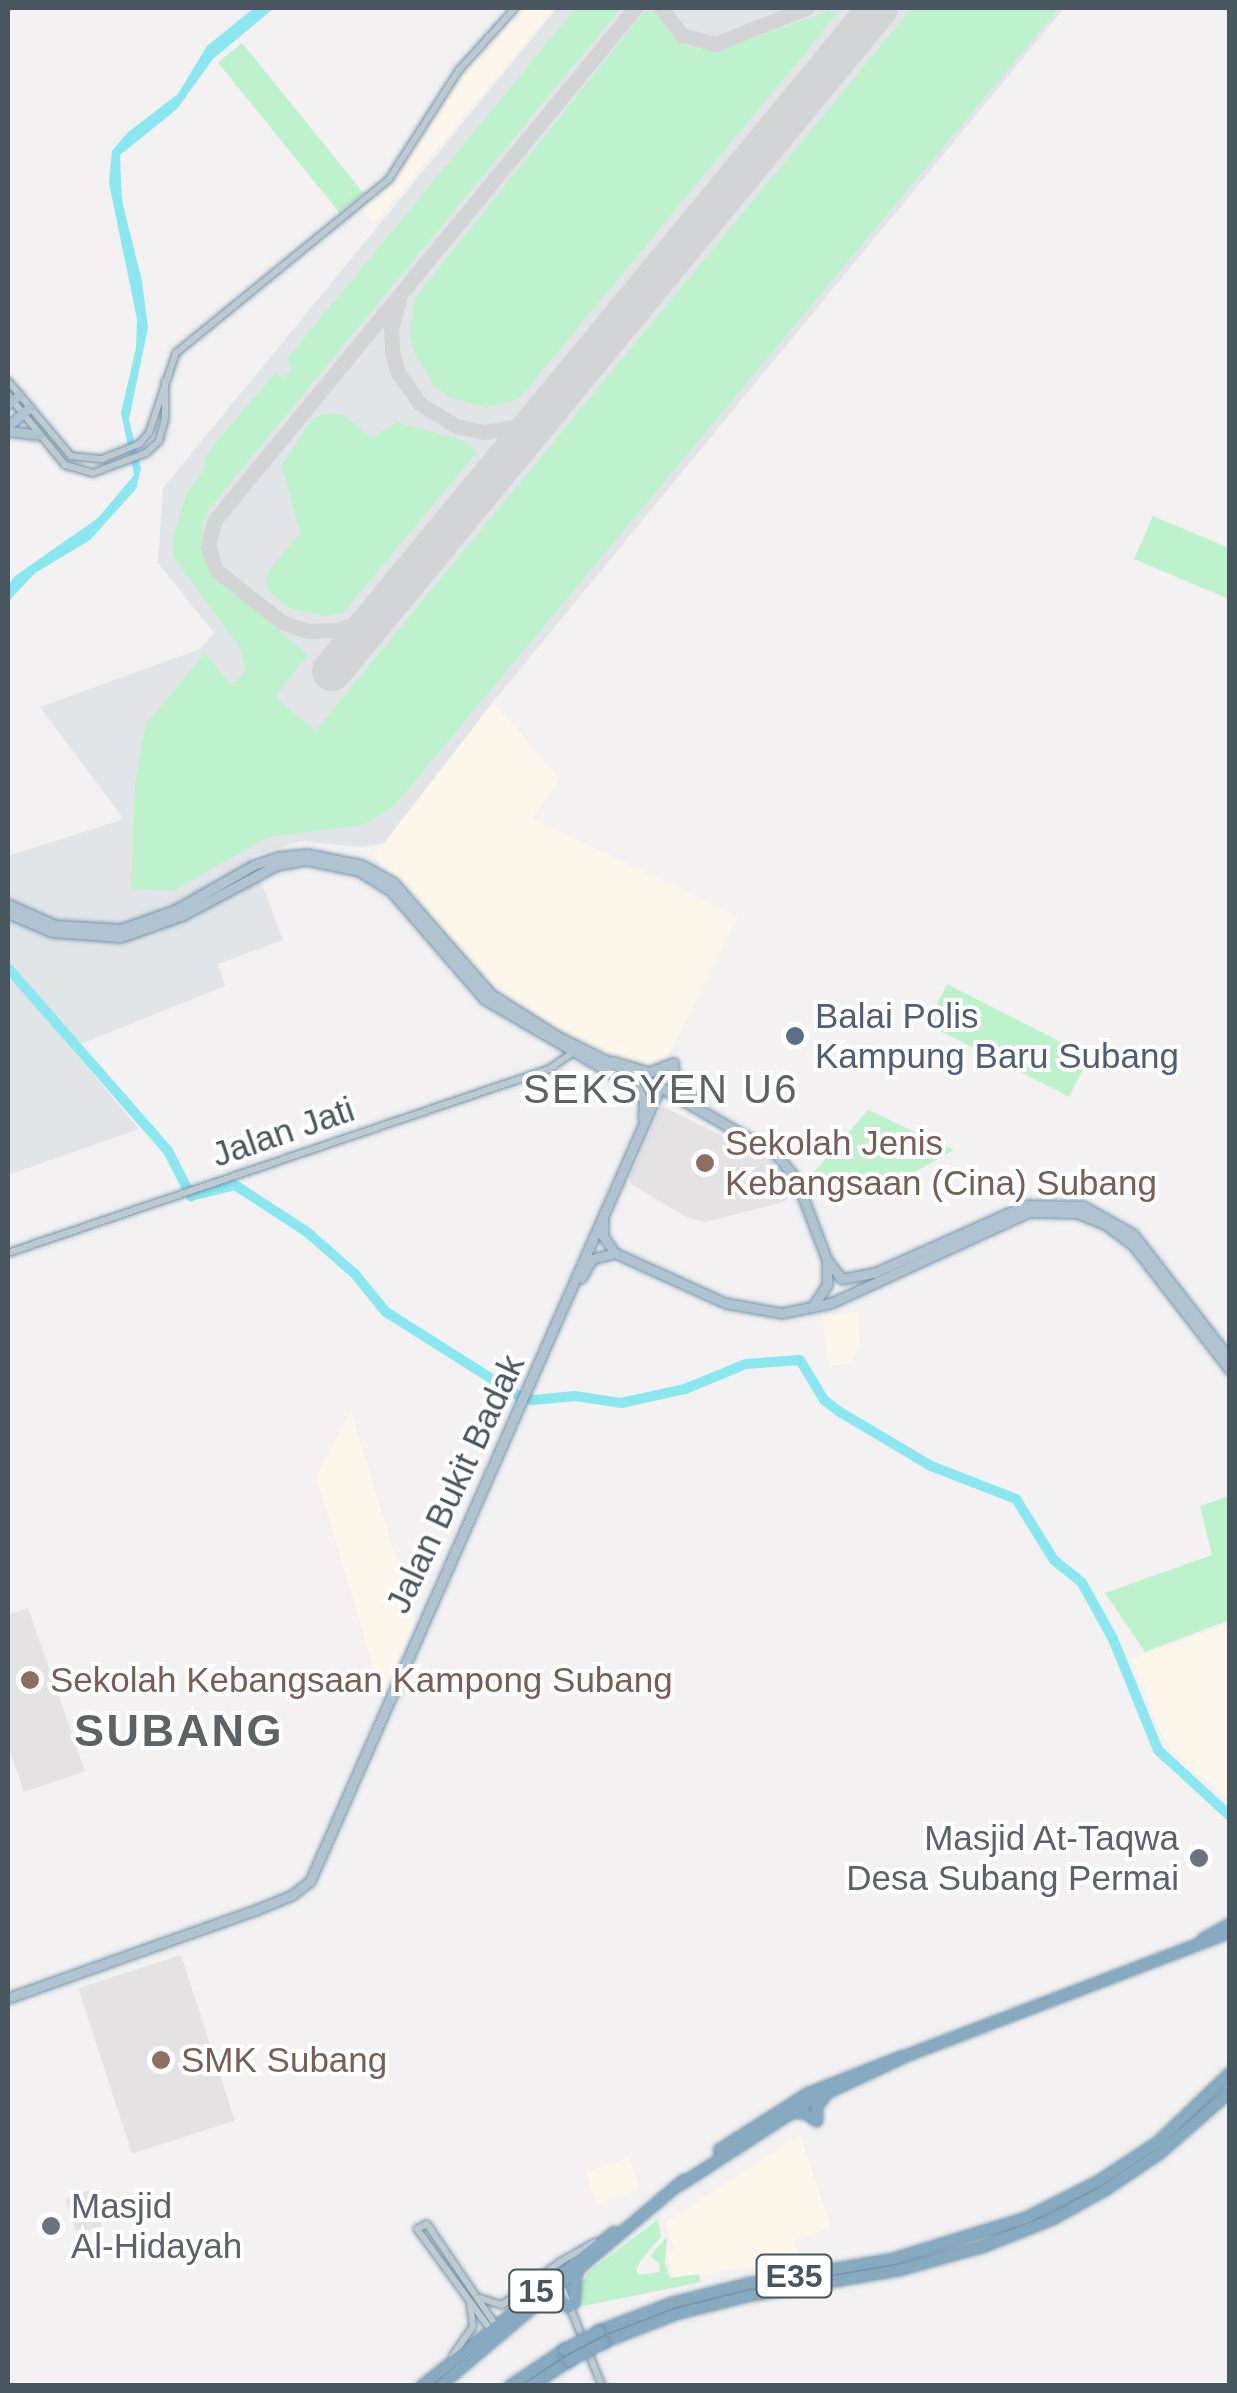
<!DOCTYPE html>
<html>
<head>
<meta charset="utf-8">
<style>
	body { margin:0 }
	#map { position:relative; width:1237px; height:2393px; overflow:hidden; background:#f3f1f1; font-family:Helvetica,sans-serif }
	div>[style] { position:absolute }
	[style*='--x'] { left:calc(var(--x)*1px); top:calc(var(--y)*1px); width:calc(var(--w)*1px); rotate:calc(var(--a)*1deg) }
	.commercial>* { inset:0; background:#fdf6eb; transform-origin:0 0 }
	.education>* { inset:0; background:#e4e2e3; transform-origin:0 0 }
	.airport>* { inset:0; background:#e2e5e8 }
	.green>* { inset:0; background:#bef2cc; transform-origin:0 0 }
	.water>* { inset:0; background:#8ae7f0 }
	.river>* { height:10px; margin:-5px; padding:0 5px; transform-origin:5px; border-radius:5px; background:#8ae7f0 }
	.taxiway>* { height:15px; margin:-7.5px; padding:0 7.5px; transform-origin:7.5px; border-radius:7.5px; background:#d2d4d6 }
	.runway>* { height:40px; margin:-20px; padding:0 20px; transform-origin:20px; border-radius:20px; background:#d2d4d6 }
	.roads { filter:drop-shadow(0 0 2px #7295ad) drop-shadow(0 0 2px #7295ad) }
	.minor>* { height:6px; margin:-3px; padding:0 3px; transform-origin:3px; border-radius:3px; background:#becad0 }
	.major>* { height:9px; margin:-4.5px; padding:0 4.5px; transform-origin:4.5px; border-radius:4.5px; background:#afc4d0 }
	.highway>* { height:10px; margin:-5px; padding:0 5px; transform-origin:5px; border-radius:5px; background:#87aac1 }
	.bridges { filter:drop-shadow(0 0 2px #7295ad) drop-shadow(0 0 2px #7295ad) }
	.highway-bridge>* { height:10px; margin:-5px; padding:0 5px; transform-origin:5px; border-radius:5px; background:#87aac1 }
	.dots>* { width:28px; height:28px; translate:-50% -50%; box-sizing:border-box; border:5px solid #fff; border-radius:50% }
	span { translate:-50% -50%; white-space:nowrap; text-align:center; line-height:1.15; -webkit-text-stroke:8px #fff; paint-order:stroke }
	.shield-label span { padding:2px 8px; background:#fff; border:2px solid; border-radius:8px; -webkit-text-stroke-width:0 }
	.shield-label { font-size:32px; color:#48575f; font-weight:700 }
	.service-label { font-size:35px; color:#4e5e75 }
	.left { translate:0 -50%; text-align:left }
	.street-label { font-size:35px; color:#48575f }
	.education-label { font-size:35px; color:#785e54 }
	.worship-label { font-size:35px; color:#5b616d }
	.right { translate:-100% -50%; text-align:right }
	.quarter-label { font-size:40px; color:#5d6266; letter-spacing:2.5px }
	.district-label { font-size:45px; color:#5d6266; font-weight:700; letter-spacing:2.5px }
	.frame { position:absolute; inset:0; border:10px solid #48575f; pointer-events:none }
</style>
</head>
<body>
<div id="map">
	<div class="commercial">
		<div style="clip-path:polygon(519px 8px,554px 8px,374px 223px,361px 209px,398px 169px,475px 52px)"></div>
		<div style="clip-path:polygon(493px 702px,560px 779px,532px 818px,738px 917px,667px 1057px,650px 1066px,600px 1054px,496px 990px,373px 856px)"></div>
		<div style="clip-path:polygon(857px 1312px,860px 1344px,850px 1363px,829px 1366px,822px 1316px)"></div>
		<div style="clip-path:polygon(351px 1412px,415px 1621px,382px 1696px,316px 1476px)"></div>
		<div style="clip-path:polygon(1229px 1624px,1229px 1801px,1174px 1753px,1162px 1735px,1131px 1659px)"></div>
		<div style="clip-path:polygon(800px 2135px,831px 2227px,794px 2241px,800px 2259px,675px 2279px,667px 2258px,674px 2248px,665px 2223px)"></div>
		<div style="left:629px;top:2157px;width:34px;height:46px;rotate:71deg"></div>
	</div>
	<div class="education">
		<div style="clip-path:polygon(662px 1106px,770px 1160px,782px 1170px,793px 1192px,784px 1202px,705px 1222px,688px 1218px,631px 1184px,630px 1177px)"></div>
		<div style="clip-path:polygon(28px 1608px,85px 1771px,24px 1792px,8px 1744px,8px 1615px)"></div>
		<div style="left:181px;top:1955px;width:174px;height:108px;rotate:72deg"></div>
		<div style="left:90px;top:2190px;width:38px;height:26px;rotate:72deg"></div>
	</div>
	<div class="airport">
		<div style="clip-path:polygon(557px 8px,1064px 8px,493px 702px,384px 843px,360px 847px,301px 841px,251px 856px,283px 940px,218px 964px,225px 986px,71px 1048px,139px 1129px,8px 1175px,8px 856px,121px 820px,121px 815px,40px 707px,200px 649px,214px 633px,158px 563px,163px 488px)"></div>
	</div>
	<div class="green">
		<div style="clip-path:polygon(576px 8px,621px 8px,209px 509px,202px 525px,203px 556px,211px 573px,308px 655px,275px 697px,315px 731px,912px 8px,1059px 8px,394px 806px,364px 825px,268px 837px,173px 891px,131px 889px,135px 784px,146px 724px,205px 653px,229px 683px,236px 682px,246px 668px,239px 646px,174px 558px,173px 539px,186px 494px,204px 470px,205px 458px,213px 446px,275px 373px,283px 379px,292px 369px,287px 359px)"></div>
		<div style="clip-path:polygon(655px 11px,673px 37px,687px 46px,717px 51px,829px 11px,837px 14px,519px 399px,486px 408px,449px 397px,434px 385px,414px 352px,410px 335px,415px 298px,644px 12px)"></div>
		<div style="left:242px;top:43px;width:193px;height:31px;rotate:51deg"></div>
		<div style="clip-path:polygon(322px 414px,342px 414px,372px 438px,396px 422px,463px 440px,477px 452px,343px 613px,324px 616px,287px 607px,269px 591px,266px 581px,268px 572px,300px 533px,282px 465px,312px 419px)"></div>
		<div style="clip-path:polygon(1153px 516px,1229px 548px,1229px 599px,1134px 559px)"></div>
		<div style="left:947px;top:984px;width:160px;height:45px;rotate:27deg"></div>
		<div style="clip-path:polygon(868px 1110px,954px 1150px,881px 1191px,815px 1198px,807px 1180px)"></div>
		<div style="clip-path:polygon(1229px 1496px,1229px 1620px,1145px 1652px,1105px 1593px,1212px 1555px,1200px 1506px)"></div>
		<div style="clip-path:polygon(658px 2219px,661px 2237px,641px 2260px,636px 2269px,639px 2275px,660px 2272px,659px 2264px,650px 2256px,667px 2236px,665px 2263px,670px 2278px,699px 2274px,701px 2282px,579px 2307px,575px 2293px,589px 2272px)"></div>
	</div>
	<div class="water">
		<div style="clip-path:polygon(254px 8px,274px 8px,213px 59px,177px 109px,120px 155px,122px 201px,142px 281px,148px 328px,129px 419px,141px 469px,136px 489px,90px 540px,35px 573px,8px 602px,8px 585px,15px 576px,98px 518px,134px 475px,121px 413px,136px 348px,137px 319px,109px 183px,112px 151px,127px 133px,178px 94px,207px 46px)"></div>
	</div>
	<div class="river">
		<div style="--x:8;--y:968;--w:243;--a:48.8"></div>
		<div style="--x:168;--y:1151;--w:51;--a:62.9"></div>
		<div style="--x:191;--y:1196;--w:45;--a:-14"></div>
		<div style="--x:235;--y:1185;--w:86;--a:33.1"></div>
		<div style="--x:307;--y:1232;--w:64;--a:41.2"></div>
		<div style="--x:355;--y:1274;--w:49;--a:50.8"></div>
		<div style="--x:386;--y:1312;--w:157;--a:32.3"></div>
		<div style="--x:519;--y:1396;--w:15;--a:16"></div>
		<div style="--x:533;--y:1400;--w:42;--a:-5.4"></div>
		<div style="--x:575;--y:1396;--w:47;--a:8.7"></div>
		<div style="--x:621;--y:1403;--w:66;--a:-12.3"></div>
		<div style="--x:685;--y:1389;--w:66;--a:-22.3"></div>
		<div style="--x:746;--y:1364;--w:54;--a:-4.2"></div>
		<div style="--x:800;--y:1360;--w:47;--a:59"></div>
		<div style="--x:824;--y:1400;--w:20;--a:37"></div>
		<div style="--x:840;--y:1412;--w:106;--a:30.7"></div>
		<div style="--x:931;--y:1466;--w:91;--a:21.2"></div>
		<div style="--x:1016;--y:1499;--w:72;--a:58.1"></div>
		<div style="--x:1054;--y:1560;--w:36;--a:39"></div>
		<div style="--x:1082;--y:1583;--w:64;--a:61"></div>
		<div style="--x:1113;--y:1639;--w:120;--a:67.9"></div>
		<div style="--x:1158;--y:1750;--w:98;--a:42.5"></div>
	</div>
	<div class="taxiway">
		<div style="--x:661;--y:8;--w:34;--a:52"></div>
		<div style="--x:682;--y:35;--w:34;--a:15"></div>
		<div style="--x:715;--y:44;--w:98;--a:-21.6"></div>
		<div style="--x:399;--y:301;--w:29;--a:106"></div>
		<div style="--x:391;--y:329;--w:22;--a:87"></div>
		<div style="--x:392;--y:351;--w:21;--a:76"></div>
		<div style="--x:397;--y:371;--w:39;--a:55"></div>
		<div style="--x:419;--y:403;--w:44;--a:31.9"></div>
		<div style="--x:456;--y:426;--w:30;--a:12"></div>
		<div style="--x:485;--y:432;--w:29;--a:-10"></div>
		<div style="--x:514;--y:427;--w:37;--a:-27"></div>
		<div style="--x:383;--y:608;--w:23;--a:146"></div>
		<div style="--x:364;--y:621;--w:28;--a:162"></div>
		<div style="--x:337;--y:630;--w:29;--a:178"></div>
		<div style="--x:308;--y:631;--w:26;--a:-162"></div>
		<div style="--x:283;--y:623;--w:85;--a:-141.7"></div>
		<div style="--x:216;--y:570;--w:24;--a:-109"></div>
		<div style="--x:208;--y:547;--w:27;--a:-77"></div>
		<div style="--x:214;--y:521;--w:664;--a:-50.63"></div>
	</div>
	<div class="runway">
		<div style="--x:332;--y:671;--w:859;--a:-50.53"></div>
	</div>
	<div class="roads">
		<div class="minor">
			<div style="--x:8;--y:381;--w:98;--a:50"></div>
			<div style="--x:71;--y:456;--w:31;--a:6"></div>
			<div style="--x:102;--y:459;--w:40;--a:-22"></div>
			<div style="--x:139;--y:444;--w:15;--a:-48"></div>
			<div style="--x:149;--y:433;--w:84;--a:-71.4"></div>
			<div style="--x:176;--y:353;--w:275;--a:-39.2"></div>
			<div style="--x:389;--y:179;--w:130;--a:-57.3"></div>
			<div style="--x:459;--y:70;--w:84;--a:-47.9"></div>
			<div style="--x:8;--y:395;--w:90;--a:50.8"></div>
			<div style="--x:65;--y:465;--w:29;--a:16"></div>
			<div style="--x:93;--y:473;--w:57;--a:-20.7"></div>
			<div style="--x:146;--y:453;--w:18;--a:-43"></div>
			<div style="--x:159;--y:441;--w:24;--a:-75"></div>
			<div style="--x:165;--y:418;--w:37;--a:-90"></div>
			<div style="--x:8;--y:1253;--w:571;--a:-18.78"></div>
			<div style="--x:549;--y:1069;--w:28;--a:-35"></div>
			<div style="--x:561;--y:2285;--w:109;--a:67.9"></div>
			<div style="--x:480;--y:2298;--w:23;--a:18"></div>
			<div style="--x:502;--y:2305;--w:72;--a:-36.6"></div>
			<div style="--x:560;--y:2262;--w:40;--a:-29.7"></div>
			<div style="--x:490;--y:2329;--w:124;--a:-126.1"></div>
			<div style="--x:417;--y:2229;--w:11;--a:-27"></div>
			<div style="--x:427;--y:2224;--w:121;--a:55.8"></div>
			<div style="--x:495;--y:2324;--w:6;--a:99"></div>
			<div style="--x:453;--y:2355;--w:35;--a:-55"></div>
			<div style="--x:473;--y:2326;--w:21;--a:-98"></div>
		</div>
		<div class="major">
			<div style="--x:8;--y:404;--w:14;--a:-39"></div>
			<div style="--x:8;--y:426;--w:28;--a:-41"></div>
			<div style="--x:8;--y:431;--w:31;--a:7"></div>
			<div style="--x:8;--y:904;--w:51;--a:24.1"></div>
			<div style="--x:55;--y:925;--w:66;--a:3.5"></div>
			<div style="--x:121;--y:929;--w:57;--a:-19.4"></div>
			<div style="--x:175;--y:910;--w:91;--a:-29.7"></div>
			<div style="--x:254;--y:865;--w:24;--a:-19"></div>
			<div style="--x:277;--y:857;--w:30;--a:-6"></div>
			<div style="--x:307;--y:854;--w:56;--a:11.3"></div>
			<div style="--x:362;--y:865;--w:35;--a:29"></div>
			<div style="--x:393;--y:882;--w:149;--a:48.8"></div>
			<div style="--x:491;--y:994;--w:78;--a:32.5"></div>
			<div style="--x:557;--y:1036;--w:115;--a:26.3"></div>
			<div style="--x:660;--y:1087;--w:134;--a:30"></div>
			<div style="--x:776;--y:1154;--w:32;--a:51"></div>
			<div style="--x:796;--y:1179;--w:87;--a:69.1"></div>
			<div style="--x:827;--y:1260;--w:24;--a:52"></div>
			<div style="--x:842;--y:1279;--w:33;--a:-11"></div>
			<div style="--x:874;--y:1273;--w:167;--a:-24.1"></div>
			<div style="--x:1026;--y:1205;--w:57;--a:1"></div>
			<div style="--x:1083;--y:1206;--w:57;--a:29.2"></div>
			<div style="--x:1133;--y:1234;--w:158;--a:52.2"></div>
			<div style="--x:8;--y:913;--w:48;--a:23.4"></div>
			<div style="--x:52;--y:932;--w:69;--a:4.1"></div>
			<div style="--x:121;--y:937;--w:64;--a:-19.3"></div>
			<div style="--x:181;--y:916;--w:109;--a:-28"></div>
			<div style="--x:277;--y:865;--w:29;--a:-10"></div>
			<div style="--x:306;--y:860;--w:54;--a:11.7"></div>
			<div style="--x:359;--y:871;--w:36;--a:32"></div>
			<div style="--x:390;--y:890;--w:144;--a:49.2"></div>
			<div style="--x:484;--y:999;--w:177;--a:30.2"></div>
			<div style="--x:637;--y:1088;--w:15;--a:62"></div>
			<div style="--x:644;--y:1101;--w:17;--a:93"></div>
			<div style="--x:612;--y:1061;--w:39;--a:17"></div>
			<div style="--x:649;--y:1072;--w:26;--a:-21"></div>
			<div style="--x:673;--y:1063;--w:23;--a:85"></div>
			<div style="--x:675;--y:1086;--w:30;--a:34"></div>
			<div style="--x:603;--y:1219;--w:17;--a:90"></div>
			<div style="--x:603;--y:1236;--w:21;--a:55"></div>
			<div style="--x:615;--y:1253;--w:121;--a:24.4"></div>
			<div style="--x:725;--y:1303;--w:58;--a:10"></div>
			<div style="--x:782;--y:1313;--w:50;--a:-11.5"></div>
			<div style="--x:831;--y:1303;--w:218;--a:-24.7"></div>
			<div style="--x:1029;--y:1212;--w:48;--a:1.2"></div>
			<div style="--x:1077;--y:1213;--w:31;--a:22"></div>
			<div style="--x:1106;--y:1225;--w:34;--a:37"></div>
			<div style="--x:1133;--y:1245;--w:158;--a:52.2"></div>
			<div style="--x:581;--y:1278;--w:22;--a:-60"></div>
			<div style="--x:592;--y:1259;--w:24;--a:-15"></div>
			<div style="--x:812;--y:1307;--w:27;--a:-56"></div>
			<div style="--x:827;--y:1285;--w:22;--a:-90"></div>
			<div style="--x:8;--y:1998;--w:260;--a:-19.6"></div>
			<div style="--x:253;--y:1911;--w:42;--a:-22.3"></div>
			<div style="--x:292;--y:1895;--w:23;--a:-38"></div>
			<div style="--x:310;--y:1881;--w:868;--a:-66.21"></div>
		</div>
		<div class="highway">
			<div style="--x:1203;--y:1939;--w:31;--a:-29"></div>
			<div style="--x:793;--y:2113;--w:12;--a:0"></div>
			<div style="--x:805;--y:2113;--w:14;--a:34"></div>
			<div style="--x:817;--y:2121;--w:15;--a:-90"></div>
			<div style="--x:817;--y:2106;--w:13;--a:-51"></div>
			<div style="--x:719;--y:2150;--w:104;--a:-32.5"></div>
			<div style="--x:807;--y:2094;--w:103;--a:-21.6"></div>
			<div style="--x:680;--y:2185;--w:155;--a:-32.9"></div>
			<div style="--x:810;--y:2101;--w:111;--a:-25"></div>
			<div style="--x:911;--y:2054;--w:342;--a:-20.9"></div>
			<div style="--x:546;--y:2301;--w:14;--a:-12"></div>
			<div style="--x:560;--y:2298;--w:13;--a:48"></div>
			<div style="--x:574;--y:2303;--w:32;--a:-85"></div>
			<div style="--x:599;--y:2331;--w:78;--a:-21"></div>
			<div style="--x:672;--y:2303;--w:77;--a:-14.2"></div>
			<div style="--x:747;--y:2284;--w:148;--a:-9.7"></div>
			<div style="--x:893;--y:2259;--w:139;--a:-17.1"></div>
			<div style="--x:1026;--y:2218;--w:82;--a:-26.9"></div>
			<div style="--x:1099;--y:2181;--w:71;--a:-33.5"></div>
			<div style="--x:1158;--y:2142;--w:100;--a:-43.8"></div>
			<div style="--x:604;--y:2342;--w:77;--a:-21.3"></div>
			<div style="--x:676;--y:2314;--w:73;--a:-14.2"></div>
			<div style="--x:747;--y:2296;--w:154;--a:-9.7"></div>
			<div style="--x:899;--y:2270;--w:86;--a:-15.5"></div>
			<div style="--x:982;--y:2247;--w:76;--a:-21.5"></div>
			<div style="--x:1053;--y:2219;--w:60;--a:-29.1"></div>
			<div style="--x:1105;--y:2190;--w:65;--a:-33.7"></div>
			<div style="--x:1159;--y:2154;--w:94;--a:-41.1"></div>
			<div style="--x:422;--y:2386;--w:246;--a:-38.7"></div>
			<div style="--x:440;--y:2386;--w:319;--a:-40.2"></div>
			<div style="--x:510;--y:2386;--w:65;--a:-33.7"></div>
			<div style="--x:531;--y:2386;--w:45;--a:-33.3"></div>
		</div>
	</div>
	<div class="bridges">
		<div class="highway-bridge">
			<div style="--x:564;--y:2350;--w:40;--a:-28"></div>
			<div style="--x:569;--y:2361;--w:40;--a:-28"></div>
		</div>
	</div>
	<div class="dots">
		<div style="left:795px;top:1036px;background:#5c6f8a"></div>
		<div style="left:705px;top:1163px;background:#8d6e63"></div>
		<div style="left:30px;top:1680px;background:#8d6e63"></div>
		<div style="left:1199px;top:1858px;background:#6b7280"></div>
		<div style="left:161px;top:2060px;background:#8d6e63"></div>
		<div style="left:51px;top:2226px;background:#6b7280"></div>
	</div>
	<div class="shield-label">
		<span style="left:794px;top:2276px">E35</span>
		<span style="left:536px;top:2291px">15</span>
	</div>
	<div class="service-label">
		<span class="left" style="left:815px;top:1036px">Balai Polis<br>Kampung Baru Subang</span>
	</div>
	<div class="street-label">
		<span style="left:283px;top:1132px;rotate:-19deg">Jalan Jati</span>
		<span style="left:455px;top:1484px;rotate:-65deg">Jalan Bukit Badak</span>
	</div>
	<div class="education-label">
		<span class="left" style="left:725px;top:1163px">Sekolah Jenis<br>Kebangsaan (Cina) Subang</span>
		<span class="left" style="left:50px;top:1680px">Sekolah Kebangsaan Kampong Subang</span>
		<span class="left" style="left:181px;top:2060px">SMK Subang</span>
	</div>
	<div class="worship-label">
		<span class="right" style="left:1179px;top:1858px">Masjid At-Taqwa<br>Desa Subang Permai</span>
		<span class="left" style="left:71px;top:2226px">Masjid<br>Al-Hidayah</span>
	</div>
	<div class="quarter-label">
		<span style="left:661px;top:1089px">SEKSYEN U6</span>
	</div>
	<div class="district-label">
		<span style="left:179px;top:1731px">SUBANG</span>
	</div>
	<div class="frame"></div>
</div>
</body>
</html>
